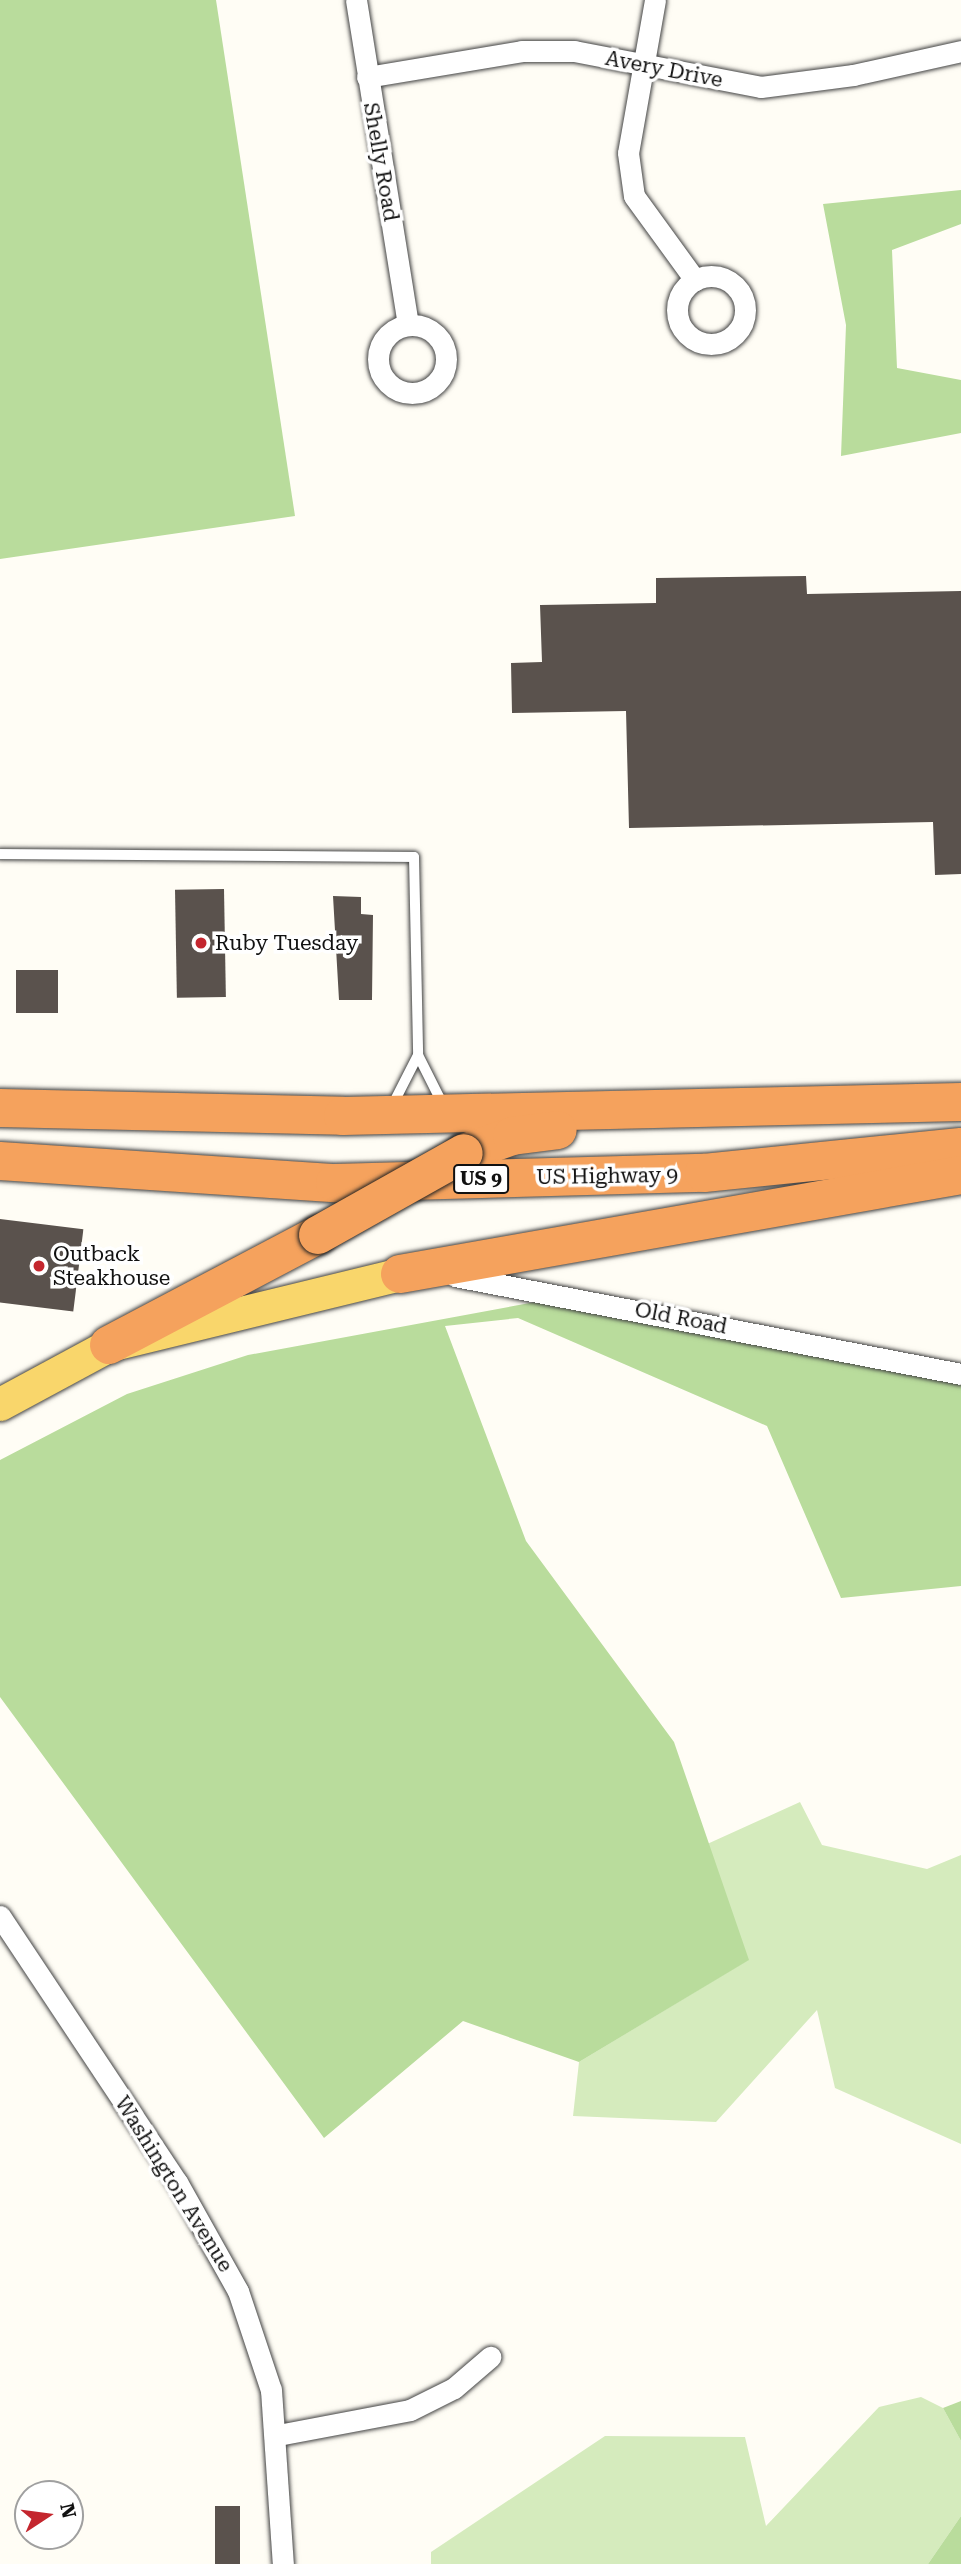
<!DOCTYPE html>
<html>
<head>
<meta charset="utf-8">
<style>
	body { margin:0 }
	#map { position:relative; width:961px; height:2564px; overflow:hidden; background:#fffdf5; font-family:"Roboto Serif",serif }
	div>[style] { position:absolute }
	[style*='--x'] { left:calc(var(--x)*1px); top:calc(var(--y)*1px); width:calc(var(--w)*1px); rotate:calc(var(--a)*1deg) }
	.green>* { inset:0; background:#d5ebbd }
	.forest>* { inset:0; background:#b9dc9c }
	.building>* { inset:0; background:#5a524d; transform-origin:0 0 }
	.roads { filter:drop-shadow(0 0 2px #444) drop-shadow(0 0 2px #444) }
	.lane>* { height:10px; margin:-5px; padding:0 5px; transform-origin:5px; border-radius:5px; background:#fff }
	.street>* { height:21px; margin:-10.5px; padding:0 10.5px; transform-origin:10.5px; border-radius:10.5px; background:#fff }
	.street>.ring { margin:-10.5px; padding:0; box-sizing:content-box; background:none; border:21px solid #fff; border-radius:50% }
	.primary>* { height:33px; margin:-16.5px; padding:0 16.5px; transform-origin:16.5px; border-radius:16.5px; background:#f9d66b }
	.highway>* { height:38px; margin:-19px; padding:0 19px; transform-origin:19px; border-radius:19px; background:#f5a25d }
	.bridges { filter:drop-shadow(0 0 2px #222) drop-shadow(0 0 2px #222) }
	.highway-bridge>* { height:38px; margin:-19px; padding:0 19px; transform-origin:19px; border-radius:19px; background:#f5a25d }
	.dots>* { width:19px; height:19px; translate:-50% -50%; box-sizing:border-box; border:4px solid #fff; border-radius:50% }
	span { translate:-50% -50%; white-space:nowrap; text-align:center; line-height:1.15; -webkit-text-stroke:7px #fff; paint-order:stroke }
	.shield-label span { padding:2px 5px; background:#fff; border:2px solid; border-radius:5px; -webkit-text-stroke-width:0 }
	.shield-label { font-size:19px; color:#111; font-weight:700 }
	.street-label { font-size:21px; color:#111 }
	.poi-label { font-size:21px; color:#111 }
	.left { translate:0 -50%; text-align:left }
	.north { position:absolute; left:14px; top:2480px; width:70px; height:70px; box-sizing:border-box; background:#fff; border:2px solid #a0a0a0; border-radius:50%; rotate:77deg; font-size:19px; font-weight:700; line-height:28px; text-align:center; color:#111 }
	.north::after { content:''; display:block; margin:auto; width:24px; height:32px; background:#c4262e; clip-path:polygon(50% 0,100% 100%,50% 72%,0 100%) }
</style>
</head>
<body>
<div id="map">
	<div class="green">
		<div style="clip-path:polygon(800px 1802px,822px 1845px,927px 1869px,961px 1855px,961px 2144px,835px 2088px,817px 2010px,716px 2122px,573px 2116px,579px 2062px,748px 1960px,705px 1845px)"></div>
		<div style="clip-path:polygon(921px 2397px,943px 2408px,961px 2441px,961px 2516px,928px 2564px,431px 2564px,431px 2552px,605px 2436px,745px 2437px,766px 2526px,879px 2407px)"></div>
	</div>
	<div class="forest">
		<div style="clip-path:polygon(0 0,216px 0,295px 516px,0 559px)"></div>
		<div style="clip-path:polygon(961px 190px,961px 224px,892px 250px,897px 368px,961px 380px,961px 433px,841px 456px,846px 325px,823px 204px)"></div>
		<div style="clip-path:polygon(573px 1295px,961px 1378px,961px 1586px,841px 1598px,767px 1426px,518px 1318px,445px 1326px,526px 1541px,674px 1742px,749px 1960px,579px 2062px,463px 2021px,324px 2138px,0 1697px,0 1460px,127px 1394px,248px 1355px)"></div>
		<div style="clip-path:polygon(961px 2401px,961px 2441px,943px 2408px)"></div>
		<div style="clip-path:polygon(961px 2516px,961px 2564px,928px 2564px)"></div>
	</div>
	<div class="building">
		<div style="clip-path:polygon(806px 576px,807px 594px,961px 591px,961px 874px,935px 875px,933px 822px,629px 828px,626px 711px,512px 713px,511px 663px,542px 662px,540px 605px,656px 603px,656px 578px)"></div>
		<div style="left:224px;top:889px;width:108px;height:49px;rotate:89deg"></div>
		<div style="clip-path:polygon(333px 896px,361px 897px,361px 914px,373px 915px,372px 1000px,339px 1000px)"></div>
		<div style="left:16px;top:970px;width:42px;height:43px"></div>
		<div style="left:0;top:1219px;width:84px;height:83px;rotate:7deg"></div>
		<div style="left:215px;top:2506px;width:25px;height:58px"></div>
	</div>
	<div class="roads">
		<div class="lane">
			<div style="--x:0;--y:854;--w:414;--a:0.4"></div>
			<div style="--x:414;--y:857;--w:198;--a:88.8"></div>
			<div style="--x:391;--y:1108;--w:59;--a:-63"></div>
			<div style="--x:418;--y:1055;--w:58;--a:63.4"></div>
		</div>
		<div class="street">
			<div style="--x:356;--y:0;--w:329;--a:80.9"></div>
			<div style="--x:655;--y:0;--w:155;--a:100"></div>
			<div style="--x:628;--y:153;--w:43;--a:82.1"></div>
			<div style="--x:634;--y:196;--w:104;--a:54"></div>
			<div style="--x:367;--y:77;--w:157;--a:-9.5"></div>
			<div style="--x:522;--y:51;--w:52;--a:0"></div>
			<div style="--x:574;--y:51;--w:190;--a:10.9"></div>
			<div style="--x:761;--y:87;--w:93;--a:-7.4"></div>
			<div style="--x:853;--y:75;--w:111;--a:-12.5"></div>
			<div class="ring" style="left:677px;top:276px;width:47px;height:47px"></div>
			<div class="ring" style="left:378px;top:325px;width:47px;height:47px"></div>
			<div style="--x:455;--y:1276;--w:515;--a:10.96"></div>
			<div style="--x:0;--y:1916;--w:320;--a:56.4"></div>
			<div style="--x:177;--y:2182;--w:125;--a:60.8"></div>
			<div style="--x:238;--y:2291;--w:104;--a:71.6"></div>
			<div style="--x:271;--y:2390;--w:174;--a:86.1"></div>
			<div style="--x:278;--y:2435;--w:134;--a:-10.7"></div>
			<div style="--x:410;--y:2410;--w:49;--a:-26.6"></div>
			<div style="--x:454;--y:2388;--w:48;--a:-40.7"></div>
		</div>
		<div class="primary">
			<div style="--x:0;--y:1404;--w:124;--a:-28.4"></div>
			<div style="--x:109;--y:1345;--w:300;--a:-13.7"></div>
		</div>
		<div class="highway">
			<div style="--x:0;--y:1108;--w:343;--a:1.3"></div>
			<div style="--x:343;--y:1116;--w:618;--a:-1.3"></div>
			<div style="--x:464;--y:1153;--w:51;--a:-19.5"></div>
			<div style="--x:512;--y:1136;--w:46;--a:-7.4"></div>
			<div style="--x:0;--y:1161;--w:336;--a:3.8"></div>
			<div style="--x:335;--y:1183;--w:369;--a:-1.6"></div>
			<div style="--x:704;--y:1173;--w:258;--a:-5.8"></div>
			<div style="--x:400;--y:1274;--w:570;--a:-10.01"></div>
			<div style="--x:109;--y:1345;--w:236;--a:-27.8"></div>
		</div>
	</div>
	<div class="bridges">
		<div class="highway-bridge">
			<div style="--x:318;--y:1235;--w:167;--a:-29.3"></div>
		</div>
	</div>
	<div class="dots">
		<div style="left:201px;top:943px;background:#c4262e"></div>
		<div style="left:39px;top:1266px;background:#c4262e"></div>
	</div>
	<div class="shield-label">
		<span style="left:481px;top:1179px">US 9</span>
	</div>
	<div class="street-label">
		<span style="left:664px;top:69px;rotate:11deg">Avery Drive</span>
		<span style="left:381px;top:162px;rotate:80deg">Shelly Road</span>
		<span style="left:607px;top:1176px;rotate:-1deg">US Highway 9</span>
		<span style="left:681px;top:1318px;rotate:11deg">Old Road</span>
		<span style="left:174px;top:2184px;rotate:58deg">Washington Avenue</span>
	</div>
	<div class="poi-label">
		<span class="left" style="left:215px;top:943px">Ruby Tuesday</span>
		<span class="left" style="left:53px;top:1266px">Outback<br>Steakhouse</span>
	</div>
	<div class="north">N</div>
</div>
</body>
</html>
